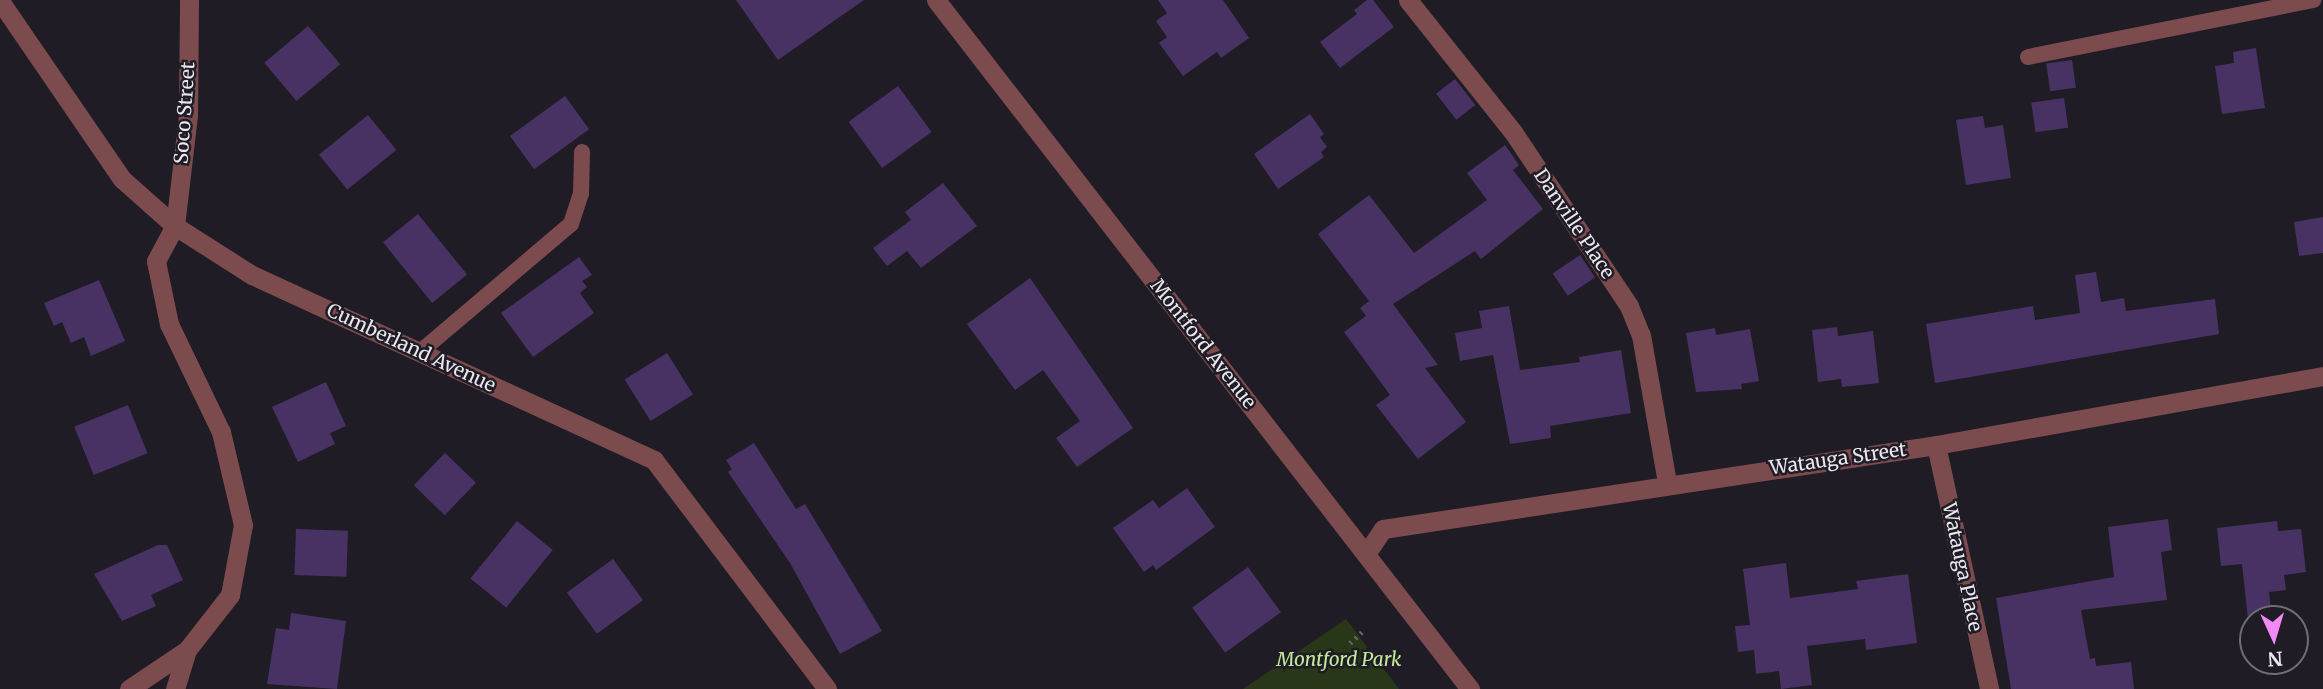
<!DOCTYPE html>
<html>
<head>
<meta charset="utf-8">
<style>
	body { margin:0 }
	#map { position:relative; width:2323px; height:689px; overflow:hidden; background:#1f1c25; font-family:Merriweather,serif }
	div>[style] { position:absolute }
	[style*='--x'] { left:calc(var(--x)*1px); top:calc(var(--y)*1px); width:calc(var(--w)*1px); rotate:calc(var(--a)*1deg) }
	.green>* { inset:0; background:#283718 }
	.building>* { inset:0; background:#483264; transform-origin:0 0 }
	.path>* { height:4.5px; margin-top:-2.25px; transform-origin:0; background:repeating-linear-gradient(90deg,#65626a 0 2px,transparent 0 7px) }
	.service>* { height:16px; margin:-8px; padding:0 8px; transform-origin:8px; border-radius:8px; background:#7b4b4d }
	.minor>* { height:19px; margin:-9.5px; padding:0 9.5px; transform-origin:9.5px; border-radius:9.5px; background:#7b4b4d }
	.tertiary>* { height:19px; margin:-9.5px; padding:0 9.5px; transform-origin:9.5px; border-radius:9.5px; background:#7b4b4d }
	span { translate:-50% -50%; white-space:nowrap; text-align:center; line-height:1.15; -webkit-text-stroke:5px #1f1c25; paint-order:stroke }
	.street-label { font-size:19px; color:#eae8ee }
	.park-label { font-size:19px; color:#c3ec9a; font-style:italic }
	.north { position:absolute; left:2239px; top:605px; width:70px; height:70px; box-sizing:border-box; background:#1f1c25; border:2px solid #706e75; border-radius:50%; rotate:176deg; font-size:19px; font-weight:700; line-height:28px; text-align:center; color:#eae8ee }
	.north::after { content:''; display:block; margin:auto; width:24px; height:32px; background:#f18af4; clip-path:polygon(50% 0,100% 100%,50% 72%,0 100%) }
</style>
</head>
<body>
<div id="map">
	<div class="green">
		<div style="clip-path:polygon(1346px 619px,1399px 689px,1243px 689px)"></div>
	</div>
	<div class="building">
		<div style="clip-path:polygon(736px 0,864px 0,778px 60px)"></div>
		<div style="clip-path:polygon(1158px 0,1223px 0,1249px 38px,1221px 58px,1217px 52px,1183px 76px,1159px 43px,1167px 37px,1156px 21px,1167px 13px)"></div>
		<div style="clip-path:polygon(1367px 0,1373px 0,1394px 27px,1340px 68px,1320px 42px,1357px 14px,1354px 10px)"></div>
		<div style="left:308px;top:26px;width:50px;height:57px;rotate:50deg"></div>
		<div style="clip-path:polygon(2256px 48px,2265px 108px,2222px 114px,2215px 66px,2234px 63px,2233px 52px)"></div>
		<div style="left:2072px;top:60px;width:28px;height:26px;rotate:82deg"></div>
		<div style="left:1455px;top:79px;width:33px;height:24px;rotate:52deg"></div>
		<div style="left:898px;top:86px;width:57px;height:61px;rotate:54deg"></div>
		<div style="left:565px;top:96px;width:41px;height:68px;rotate:54deg"></div>
		<div style="left:2064px;top:98px;width:30px;height:33px;rotate:82deg"></div>
		<div style="clip-path:polygon(1310px 114px,1324px 134px,1320px 137px,1327px 147px,1321px 152px,1324px 157px,1278px 189px,1254px 154px)"></div>
		<div style="left:368px;top:115px;width:45px;height:63px;rotate:51deg"></div>
		<div style="clip-path:polygon(1983px 116px,1985px 128px,2003px 125px,2011px 178px,1966px 185px,1956px 120px)"></div>
		<div style="clip-path:polygon(1505px 145px,1519px 165px,1513px 170px,1543px 209px,1481px 259px,1475px 251px,1393px 304px,1438px 365px,1425px 368px,1466px 422px,1418px 459px,1376px 405px,1390px 395px,1344px 332px,1366px 316px,1360px 308px,1369px 301px,1318px 234px,1369px 195px,1414px 253px,1487px 200px,1467px 173px)"></div>
		<div style="clip-path:polygon(943px 183px,977px 226px,921px 268px,907px 251px,887px 266px,873px 248px,911px 220px,905px 212px)"></div>
		<div style="left:418px;top:214px;width:78px;height:45px;rotate:51deg"></div>
		<div style="clip-path:polygon(2323px 217px,2323px 253px,2299px 256px,2294px 222px)"></div>
		<div style="left:1580px;top:255px;width:27px;height:33px;rotate:56deg"></div>
		<div style="clip-path:polygon(579px 257px,592px 275px,582px 281px,587px 287px,580px 293px,594px 313px,533px 357px,501px 313px)"></div>
		<div style="clip-path:polygon(2096px 272px,2101px 302px,2124px 298px,2126px 311px,2215px 299px,2219px 334px,1935px 383px,1926px 324px,2033px 306px,2035px 320px,2080px 313px,2075px 275px)"></div>
		<div style="clip-path:polygon(1030px 278px,1133px 428px,1077px 467px,1056px 438px,1080px 421px,1043px 370px,1015px 390px,967px 324px)"></div>
		<div style="clip-path:polygon(99px 280px,125px 341px,91px 356px,84px 337px,71px 343px,62px 322px,54px 326px,44px 303px)"></div>
		<div style="clip-path:polygon(1509px 306px,1520px 370px,1580px 362px,1579px 357px,1621px 350px,1631px 413px,1556px 425px,1550px 426px,1551px 438px,1510px 444px,1493px 355px,1460px 361px,1455px 333px,1482px 328px,1479px 311px)"></div>
		<div style="clip-path:polygon(1837px 327px,1838px 336px,1873px 331px,1879px 383px,1842px 387px,1841px 379px,1818px 382px,1812px 330px)"></div>
		<div style="clip-path:polygon(1715px 328px,1716px 335px,1750px 329px,1759px 381px,1741px 384px,1742px 389px,1696px 392px,1686px 333px)"></div>
		<div style="left:667px;top:353px;width:49px;height:50px;rotate:58deg"></div>
		<div style="clip-path:polygon(326px 382px,346px 426px,330px 433px,335px 444px,298px 462px,272px 407px)"></div>
		<div style="left:128px;top:405px;width:52px;height:58px;rotate:68deg"></div>
		<div style="clip-path:polygon(754px 443px,796px 509px,805px 504px,882px 631px,840px 654px,790px 563px,728px 472px,732px 469px,726px 460px)"></div>
		<div style="left:445px;top:453px;width:43px;height:45px;rotate:44deg"></div>
		<div style="clip-path:polygon(1187px 488px,1215px 527px,1156px 570px,1153px 565px,1144px 572px,1113px 528px,1153px 500px,1159px 508px)"></div>
		<div style="clip-path:polygon(2168px 519px,2172px 550px,2161px 552px,2167px 600px,2081px 610px,2090px 659px,2095px 658px,2096px 666px,2131px 662px,2134px 689px,2011px 689px,1996px 598px,2114px 577px,2108px 527px)"></div>
		<div style="left:517px;top:521px;width:46px;height:74px;rotate:39deg"></div>
		<div style="clip-path:polygon(2277px 521px,2278px 531px,2301px 529px,2306px 572px,2284px 575px,2286px 590px,2269px 592px,2272px 619px,2248px 619px,2242px 564px,2221px 566px,2217px 528px)"></div>
		<div style="left:296px;top:529px;width:52px;height:46px;rotate:2deg"></div>
		<div style="clip-path:polygon(158px 545px,167px 545px,183px 580px,151px 595px,156px 606px,122px 621px,94px 574px)"></div>
		<div style="left:613px;top:559px;width:51px;height:57px;rotate:54deg"></div>
		<div style="clip-path:polygon(1786px 563px,1790px 598px,1858px 589px,1856px 581px,1908px 574px,1917px 643px,1866px 650px,1865px 639px,1807px 646px,1812px 685px,1781px 689px,1779px 671px,1756px 674px,1754px 650px,1738px 652px,1735px 626px,1750px 625px,1743px 569px)"></div>
		<div style="left:1248px;top:567px;width:56px;height:69px;rotate:54deg"></div>
		<div style="clip-path:polygon(291px 613px,346px 621px,337px 689px,267px 684px,276px 628px,289px 630px)"></div>
	</div>
	<div class="path">
		<div style="--x:1350;--y:643;--w:16;--a:-43"></div>
	</div>
	<div class="service">
		<div style="--x:2028;--y:57;--w:291;--a:-11.3"></div>
		<div style="--x:420;--y:352;--w:198;--a:-40.3"></div>
		<div style="--x:571;--y:224;--w:32;--a:-72"></div>
		<div style="--x:581;--y:194;--w:42;--a:-88.6"></div>
	</div>
	<div class="minor">
		<div style="--x:1408;--y:0;--w:169;--a:51.5"></div>
		<div style="--x:1513;--y:132;--w:209;--a:56.3"></div>
		<div style="--x:1629;--y:306;--w:31;--a:68"></div>
		<div style="--x:1641;--y:335;--w:149;--a:80"></div>
		<div style="--x:0;--y:1;--w:216;--a:55.6"></div>
		<div style="--x:122;--y:179;--w:71;--a:41.6"></div>
		<div style="--x:175;--y:226;--w:91;--a:32.5"></div>
		<div style="--x:252;--y:275;--w:443;--a:24.7"></div>
		<div style="--x:654;--y:460;--w:287;--a:52.9"></div>
		<div style="--x:1936;--y:445;--w:250;--a:77.7"></div>
		<div style="--x:1366;--y:554;--w:30;--a:-56"></div>
		<div style="--x:1383;--y:529;--w:559;--a:-8.64"></div>
		<div style="--x:1936;--y:445;--w:393;--a:-10.1"></div>
		<div style="--x:129;--y:689;--w:70;--a:-33.9"></div>
		<div style="--x:175;--y:689;--w:41;--a:-72.9"></div>
		<div style="--x:187;--y:650;--w:70;--a:-52"></div>
		<div style="--x:230;--y:595;--w:71;--a:-79.5"></div>
		<div style="--x:243;--y:525;--w:96;--a:-103.3"></div>
		<div style="--x:221;--y:432;--w:120;--a:-115.7"></div>
		<div style="--x:169;--y:324;--w:64;--a:-101.7"></div>
		<div style="--x:156;--y:261;--w:40;--a:-62"></div>
		<div style="--x:175;--y:226;--w:111;--a:-83.3"></div>
		<div style="--x:188;--y:116;--w:116;--a:-89.5"></div>
	</div>
	<div class="tertiary">
		<div style="--x:936;--y:0;--w:872;--a:52.22"></div>
	</div>
	<div class="street-label">
		<span style="left:185px;top:113px;rotate:-86deg">Soco Street</span>
		<span style="left:1574px;top:224px;rotate:56deg">Danville Place</span>
		<span style="left:1203px;top:344px;rotate:52deg">Montford Avenue</span>
		<span style="left:411px;top:348px;rotate:25deg">Cumberland Avenue</span>
		<span style="left:1838px;top:459px;rotate:-8deg">Watauga Street</span>
		<span style="left:1962px;top:567px;rotate:78deg">Watauga Place</span>
	</div>
	<div class="park-label">
		<span style="left:1339px;top:660px">Montford Park</span>
	</div>
	<div class="north">N</div>
</div>
</body>
</html>
